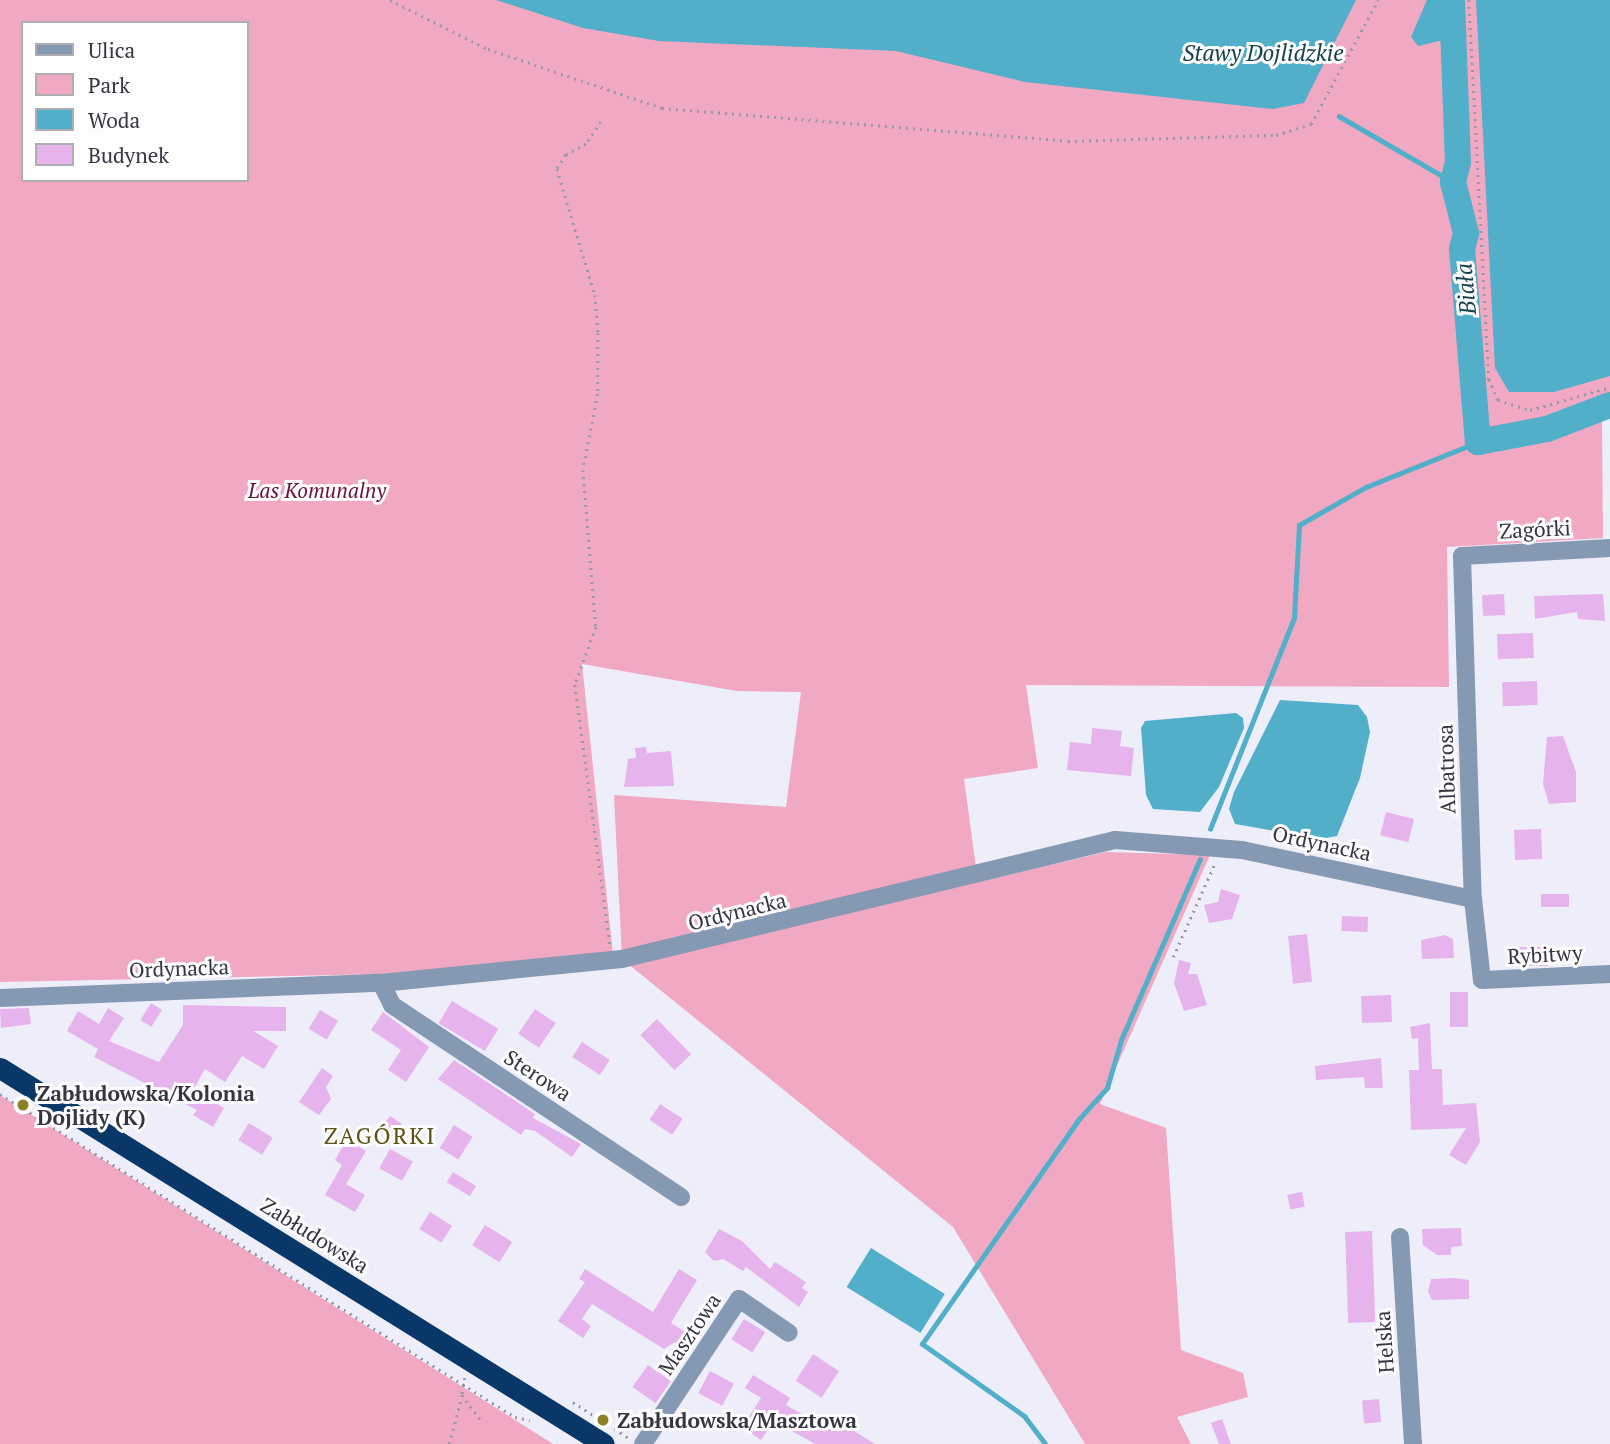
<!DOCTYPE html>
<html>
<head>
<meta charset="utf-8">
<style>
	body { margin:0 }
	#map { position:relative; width:1610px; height:1444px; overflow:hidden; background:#eeeefb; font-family:"PT Serif",serif }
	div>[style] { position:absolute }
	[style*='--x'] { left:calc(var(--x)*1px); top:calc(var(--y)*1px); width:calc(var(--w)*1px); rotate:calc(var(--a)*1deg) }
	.green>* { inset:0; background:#f1a8c2 }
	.water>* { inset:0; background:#51afc9; transform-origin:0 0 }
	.stream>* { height:4.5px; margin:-2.25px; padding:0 2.25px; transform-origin:2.25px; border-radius:2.25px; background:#51afc9 }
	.river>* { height:26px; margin:-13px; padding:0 13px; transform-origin:13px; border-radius:13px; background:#51afc9 }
	.building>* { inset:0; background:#e6b3ed; transform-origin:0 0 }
	.path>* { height:2.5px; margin-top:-1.25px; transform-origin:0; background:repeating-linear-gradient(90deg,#9999a5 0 2px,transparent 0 7px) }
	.minor>* { height:18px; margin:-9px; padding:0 9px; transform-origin:9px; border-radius:9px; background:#8599b2 }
	.highway>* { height:21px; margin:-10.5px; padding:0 10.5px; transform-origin:10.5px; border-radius:10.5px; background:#093868 }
	.dots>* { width:19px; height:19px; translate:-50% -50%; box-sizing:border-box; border:4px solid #fdfdfd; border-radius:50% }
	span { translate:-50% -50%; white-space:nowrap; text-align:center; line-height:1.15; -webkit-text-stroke:6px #fdfdfd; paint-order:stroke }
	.park-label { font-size:21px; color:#6b133d; font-style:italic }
	.street-label { font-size:21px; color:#363541 }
	.poi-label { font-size:21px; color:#363541; font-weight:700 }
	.left { translate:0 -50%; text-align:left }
	.water-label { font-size:23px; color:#18434e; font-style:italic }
	.neighbourhood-label { font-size:23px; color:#5b5214; letter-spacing:2px }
	.legend { position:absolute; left:21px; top:21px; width:228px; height:161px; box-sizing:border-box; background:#fdfdfd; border:2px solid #adadb2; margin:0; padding:9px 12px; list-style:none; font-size:21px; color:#363541 }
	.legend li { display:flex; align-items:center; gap:14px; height:35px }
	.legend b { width:35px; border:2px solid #adadb2 }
</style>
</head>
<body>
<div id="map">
	<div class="green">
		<div style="clip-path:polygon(evenodd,0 0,1610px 0,1610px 417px,1602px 419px,1603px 538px,1447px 547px,1449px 687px,1026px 685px,1038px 768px,964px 779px,978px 882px,1106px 852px,1210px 855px,1100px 1104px,1166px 1128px,1181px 1350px,1243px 1373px,1248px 1397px,1177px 1417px,1191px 1444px,1085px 1444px,953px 1227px,622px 959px,614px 795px,786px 807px,801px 692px,737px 691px,582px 664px,613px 954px,384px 974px,0 982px,0 0,23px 23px,247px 23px,247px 180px,23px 180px,23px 23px)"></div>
		<div style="clip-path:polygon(0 1095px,553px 1444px,0 1444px)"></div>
	</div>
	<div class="water">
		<div style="clip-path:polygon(496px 0,1356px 0,1304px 103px,1273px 109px,1025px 82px,896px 51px,659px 41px,583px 28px)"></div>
		<div style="clip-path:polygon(1427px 0,1455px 0,1454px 49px,1439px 41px,1418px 46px,1411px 37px)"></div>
		<div style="clip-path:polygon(1476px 0,1610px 0,1610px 376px,1554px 392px,1509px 392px,1495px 368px)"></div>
		<div style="clip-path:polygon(1280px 700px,1358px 705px,1367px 717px,1370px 732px,1360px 778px,1337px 836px,1320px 839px,1235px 824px,1229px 809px,1234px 792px)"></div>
		<div style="clip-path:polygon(1236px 713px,1243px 718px,1244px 728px,1219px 787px,1200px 812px,1153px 809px,1146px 795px,1141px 728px,1145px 721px)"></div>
		<div style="left:871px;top:1248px;width:87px;height:46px;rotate:32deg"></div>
	</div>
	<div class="stream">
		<div style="--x:1339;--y:116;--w:132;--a:30.1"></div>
		<div style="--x:1210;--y:829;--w:227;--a:-68.3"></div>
		<div style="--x:1294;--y:618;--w:93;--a:-86.9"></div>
		<div style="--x:1299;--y:525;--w:77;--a:-29.6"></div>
		<div style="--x:1366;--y:487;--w:121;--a:-21.9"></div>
		<div style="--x:1045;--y:1444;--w:34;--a:-127"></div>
		<div style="--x:1025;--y:1417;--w:126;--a:-144.7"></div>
		<div style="--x:922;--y:1344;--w:274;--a:-55.1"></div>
		<div style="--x:1079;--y:1119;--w:42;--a:-47.9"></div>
		<div style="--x:1107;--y:1088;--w:50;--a:-73.7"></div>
		<div style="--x:1121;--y:1040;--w:197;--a:-66.4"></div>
	</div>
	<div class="river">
		<div style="--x:1452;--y:0;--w:162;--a:87.9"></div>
		<div style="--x:1458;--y:162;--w:21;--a:104"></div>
		<div style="--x:1453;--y:182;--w:53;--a:75.7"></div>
		<div style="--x:1466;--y:233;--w:16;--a:104"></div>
		<div style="--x:1462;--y:249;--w:194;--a:85.3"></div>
		<div style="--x:1478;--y:442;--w:70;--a:-10.7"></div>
		<div style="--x:1547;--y:429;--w:67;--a:-20.9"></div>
	</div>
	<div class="building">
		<div style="left:1504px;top:594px;width:21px;height:22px;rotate:87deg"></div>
		<div style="clip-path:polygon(1603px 594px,1605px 621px,1578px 619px,1577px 612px,1535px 619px,1534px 596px)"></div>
		<div style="left:1533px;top:633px;width:25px;height:36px;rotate:88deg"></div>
		<div style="left:1537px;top:681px;width:24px;height:35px;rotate:88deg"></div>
		<div style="clip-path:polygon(1092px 728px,1122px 731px,1120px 746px,1134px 748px,1131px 776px,1067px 770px,1070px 742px,1091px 744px)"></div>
		<div style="clip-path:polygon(1563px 736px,1576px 772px,1576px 802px,1549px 804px,1543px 784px,1547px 737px)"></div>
		<div style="clip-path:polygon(646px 747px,647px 753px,671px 751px,674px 786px,624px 787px,628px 759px,636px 758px,635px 748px)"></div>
		<div style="left:1386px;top:812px;width:29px;height:24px;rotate:14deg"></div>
		<div style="left:1541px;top:829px;width:30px;height:27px;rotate:88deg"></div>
		<div style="clip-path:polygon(1221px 889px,1240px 895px,1232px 919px,1209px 923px,1204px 905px,1218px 902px)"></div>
		<div style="left:1541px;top:894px;width:28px;height:13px"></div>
		<div style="left:1342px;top:916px;width:26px;height:15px;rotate:2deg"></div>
		<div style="left:1307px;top:934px;width:48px;height:19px;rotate:84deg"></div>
		<div style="clip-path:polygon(1445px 935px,1453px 939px,1454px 958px,1422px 959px,1421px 940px)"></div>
		<div style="left:1548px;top:947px;width:19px;height:29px;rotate:90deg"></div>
		<div style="clip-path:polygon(1179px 960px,1191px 963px,1188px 974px,1197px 974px,1207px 1005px,1184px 1011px,1174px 983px)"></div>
		<div style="left:1450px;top:992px;width:18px;height:35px"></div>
		<div style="left:1391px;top:995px;width:27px;height:30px;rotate:88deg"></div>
		<div style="left:452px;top:1001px;width:54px;height:26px;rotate:31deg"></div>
		<div style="left:151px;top:1003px;width:13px;height:20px;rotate:32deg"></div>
		<div style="clip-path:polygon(183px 1005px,286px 1007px,286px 1031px,253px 1031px,278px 1046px,264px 1069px,242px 1056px,225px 1082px,205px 1069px,193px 1090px,224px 1108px,213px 1127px,193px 1115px,197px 1110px,94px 1057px,98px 1049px,67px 1031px,78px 1011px,99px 1024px,108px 1008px,124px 1018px,109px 1041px,159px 1062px,183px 1025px)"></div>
		<div style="clip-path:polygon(29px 1008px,31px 1024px,1px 1028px,0 1009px)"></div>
		<div style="left:535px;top:1009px;width:25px;height:30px;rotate:34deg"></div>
		<div style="left:320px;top:1010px;width:21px;height:22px;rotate:31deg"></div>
		<div style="clip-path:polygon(383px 1012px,429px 1047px,406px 1082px,388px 1070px,401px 1050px,371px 1030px)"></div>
		<div style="left:657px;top:1019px;width:49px;height:23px;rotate:46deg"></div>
		<div style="clip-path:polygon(1430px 1023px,1432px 1069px,1442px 1069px,1443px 1105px,1476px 1103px,1480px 1142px,1466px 1165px,1449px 1155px,1466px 1128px,1411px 1130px,1409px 1070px,1419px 1070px,1418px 1038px,1412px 1039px,1410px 1027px)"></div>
		<div style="left:582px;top:1042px;width:33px;height:18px;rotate:33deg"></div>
		<div style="clip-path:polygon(1381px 1058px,1383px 1088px,1365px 1088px,1364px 1077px,1316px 1080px,1315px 1066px)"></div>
		<div style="clip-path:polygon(454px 1060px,535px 1114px,533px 1118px,581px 1144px,572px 1157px,535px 1131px,525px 1129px,521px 1135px,438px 1079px)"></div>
		<div style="clip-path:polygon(322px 1068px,333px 1076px,326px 1087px,331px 1099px,319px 1115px,299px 1102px)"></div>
		<div style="left:660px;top:1104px;width:27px;height:19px;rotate:33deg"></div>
		<div style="left:390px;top:1116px;width:14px;height:18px;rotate:34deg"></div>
		<div style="left:249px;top:1123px;width:28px;height:20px;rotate:32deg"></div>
		<div style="left:454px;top:1125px;width:22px;height:27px;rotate:32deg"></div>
		<div style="clip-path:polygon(347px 1139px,366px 1151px,346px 1184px,365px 1195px,355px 1212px,325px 1195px,342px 1165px,335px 1160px)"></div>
		<div style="left:390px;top:1149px;width:26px;height:22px;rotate:29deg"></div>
		<div style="left:453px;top:1172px;width:27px;height:12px;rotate:31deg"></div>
		<div style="left:1302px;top:1192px;width:15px;height:15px;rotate:79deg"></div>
		<div style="left:430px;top:1212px;width:26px;height:20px;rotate:32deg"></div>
		<div style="left:485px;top:1225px;width:32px;height:24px;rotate:32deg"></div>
		<div style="clip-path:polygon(1461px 1228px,1462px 1246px,1451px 1247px,1451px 1255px,1437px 1255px,1423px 1245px,1422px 1229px)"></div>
		<div style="clip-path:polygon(719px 1229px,742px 1241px,770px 1269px,775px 1262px,806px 1282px,802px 1288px,808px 1292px,799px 1307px,746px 1267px,743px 1271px,723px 1259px,714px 1261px,705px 1252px)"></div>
		<div style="left:1372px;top:1231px;width:91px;height:27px;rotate:88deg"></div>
		<div style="clip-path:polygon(585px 1269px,653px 1312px,679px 1269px,697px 1280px,671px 1323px,697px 1339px,689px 1350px,675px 1342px,664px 1349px,592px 1304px,582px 1319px,591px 1326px,583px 1338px,558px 1321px,585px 1282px,579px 1279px)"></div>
		<div style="clip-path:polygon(1454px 1278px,1469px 1280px,1469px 1299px,1432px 1300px,1428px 1291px,1431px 1279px)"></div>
		<div style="left:744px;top:1319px;width:25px;height:24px;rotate:32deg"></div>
		<div style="left:813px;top:1354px;width:31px;height:32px;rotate:33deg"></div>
		<div style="left:648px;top:1365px;width:28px;height:27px;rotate:35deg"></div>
		<div style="left:710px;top:1371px;width:27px;height:25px;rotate:28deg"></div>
		<div style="clip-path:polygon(753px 1375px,790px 1398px,786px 1405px,829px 1429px,835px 1419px,875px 1444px,815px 1444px,774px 1421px,761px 1440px,742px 1427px,761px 1398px,745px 1388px)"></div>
		<div style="left:1379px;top:1399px;width:23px;height:17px;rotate:85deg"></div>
		<div style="clip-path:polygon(1222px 1419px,1231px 1444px,1219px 1444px,1211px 1423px)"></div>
	</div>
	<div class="path">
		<div style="--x:390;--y:0;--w:110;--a:26.6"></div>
		<div style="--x:488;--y:49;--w:184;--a:18.7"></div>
		<div style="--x:662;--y:108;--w:407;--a:4.6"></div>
		<div style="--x:1068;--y:141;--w:208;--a:-1.7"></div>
		<div style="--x:1276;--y:135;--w:37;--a:-17"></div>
		<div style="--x:1311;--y:124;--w:141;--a:-61.6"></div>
		<div style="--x:1469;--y:0;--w:380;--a:87"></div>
		<div style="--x:1489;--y:379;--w:23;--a:67"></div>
		<div style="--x:1498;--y:400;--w:34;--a:17"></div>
		<div style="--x:1530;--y:410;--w:83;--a:-16"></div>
		<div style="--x:601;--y:122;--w:27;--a:124"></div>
		<div style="--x:586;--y:144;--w:23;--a:151"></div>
		<div style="--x:566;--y:155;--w:17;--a:123"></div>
		<div style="--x:557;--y:169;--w:132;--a:73.2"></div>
		<div style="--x:595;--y:295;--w:38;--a:85"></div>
		<div style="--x:598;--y:333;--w:61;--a:90"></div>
		<div style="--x:598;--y:394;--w:77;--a:101.2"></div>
		<div style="--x:583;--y:470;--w:158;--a:85.3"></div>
		<div style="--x:596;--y:627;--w:62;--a:109.9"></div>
		<div style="--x:575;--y:685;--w:261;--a:82.3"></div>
		<div style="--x:1173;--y:957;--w:103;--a:-65.9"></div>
		<div style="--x:0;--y:1094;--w:608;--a:32.1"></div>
		<div style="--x:515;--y:1417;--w:15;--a:11"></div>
		<div style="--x:465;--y:1378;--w:17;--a:100"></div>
		<div style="--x:462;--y:1395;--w:34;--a:53"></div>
		<div style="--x:573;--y:1402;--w:67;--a:32.7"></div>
		<div style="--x:449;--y:1444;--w:51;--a:-75.1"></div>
	</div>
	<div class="minor">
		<div style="--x:1610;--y:548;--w:148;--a:176.9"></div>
		<div style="--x:1462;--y:556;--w:343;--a:88.2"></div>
		<div style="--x:1473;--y:899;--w:81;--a:83.7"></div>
		<div style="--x:1482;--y:980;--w:128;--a:-2.7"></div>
		<div style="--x:381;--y:983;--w:25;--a:63"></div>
		<div style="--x:392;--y:1005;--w:347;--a:33.6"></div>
		<div style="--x:0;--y:998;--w:381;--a:-2.3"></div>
		<div style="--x:381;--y:983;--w:242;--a:-5.7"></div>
		<div style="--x:622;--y:959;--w:507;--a:-13.57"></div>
		<div style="--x:1115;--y:840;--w:127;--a:4.5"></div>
		<div style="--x:1242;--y:850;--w:236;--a:12"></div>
		<div style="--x:1400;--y:1237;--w:207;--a:86.4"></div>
		<div style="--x:643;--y:1444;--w:174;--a:-56.5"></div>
		<div style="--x:739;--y:1299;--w:60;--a:34.2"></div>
	</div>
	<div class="highway">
		<div style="--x:0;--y:1068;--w:711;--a:31.9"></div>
	</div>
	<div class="dots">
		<div style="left:23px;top:1105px;background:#8e8027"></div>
		<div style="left:603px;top:1420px;background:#8e8027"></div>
	</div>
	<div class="park-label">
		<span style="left:317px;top:490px">Las Komunalny</span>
	</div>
	<div class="street-label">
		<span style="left:1535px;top:529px;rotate:-3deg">Zagórki</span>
		<span style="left:1446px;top:769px;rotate:-92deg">Albatrosa</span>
		<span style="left:1322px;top:843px;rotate:12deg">Ordynacka</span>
		<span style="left:737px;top:911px;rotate:-14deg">Ordynacka</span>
		<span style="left:1545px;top:954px;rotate:-3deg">Rybitwy</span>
		<span style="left:179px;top:968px;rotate:-2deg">Ordynacka</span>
		<span style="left:538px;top:1075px;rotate:33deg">Sterowa</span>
		<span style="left:315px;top:1235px;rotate:32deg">Zabłudowska</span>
		<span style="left:689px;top:1334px;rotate:-56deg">Masztowa</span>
		<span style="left:1384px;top:1342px;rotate:-94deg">Helska</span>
	</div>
	<div class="poi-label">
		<span class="left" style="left:37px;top:1105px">Zabłudowska/Kolonia<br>Dojlidy (K)</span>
		<span class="left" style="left:617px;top:1420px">Zabłudowska/Masztowa</span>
	</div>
	<div class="water-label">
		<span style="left:1263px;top:53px">Stawy Dojlidzkie</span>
		<span style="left:1466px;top:289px;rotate:-95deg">Biała</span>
	</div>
	<div class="neighbourhood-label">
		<span style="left:380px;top:1136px">ZAGÓRKI</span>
	</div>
	<ul class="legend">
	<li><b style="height:9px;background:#8599b2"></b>Ulica</li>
	<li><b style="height:19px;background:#f1a8c2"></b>Park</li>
	<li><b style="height:19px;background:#51afc9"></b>Woda</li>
	<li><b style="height:19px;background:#e6b3ed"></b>Budynek</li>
	</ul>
</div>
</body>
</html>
